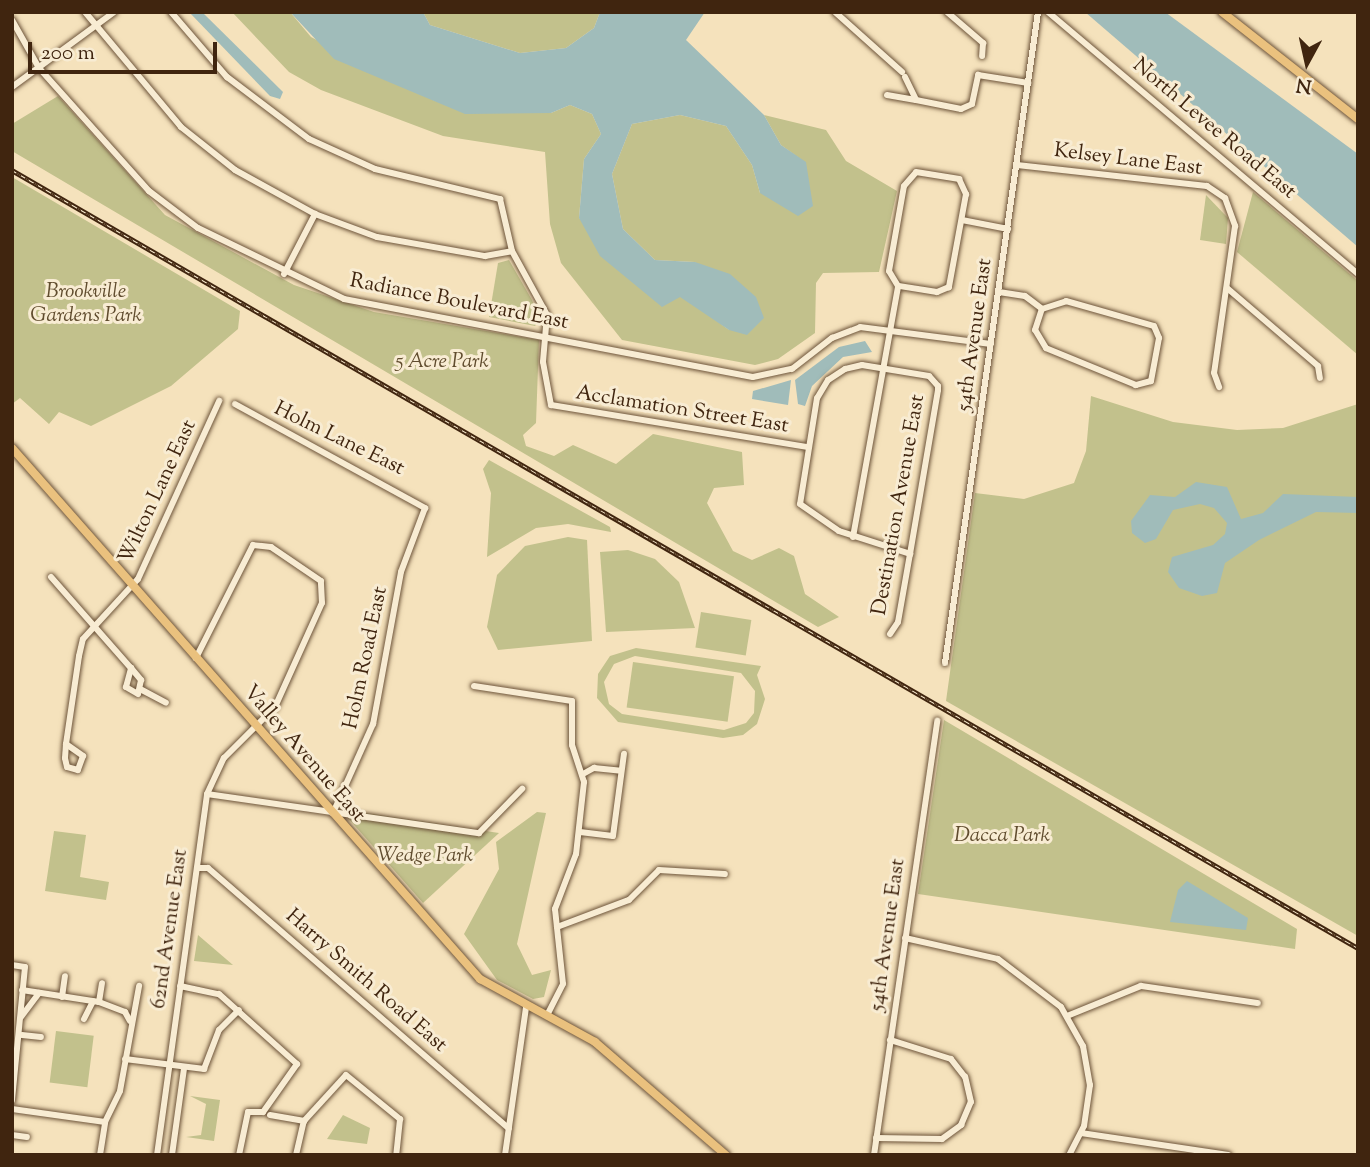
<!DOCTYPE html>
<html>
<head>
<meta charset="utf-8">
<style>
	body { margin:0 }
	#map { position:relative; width:1370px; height:1167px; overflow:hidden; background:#f5e2bc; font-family:"Sorts Mill Goudy",serif }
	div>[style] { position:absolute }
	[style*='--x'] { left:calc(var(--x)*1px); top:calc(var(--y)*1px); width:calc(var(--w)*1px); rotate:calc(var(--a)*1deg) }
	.green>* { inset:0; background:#c2c18c; transform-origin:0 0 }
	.water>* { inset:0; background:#a0bcba }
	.roads { filter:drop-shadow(0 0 2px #6d543a) drop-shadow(0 0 2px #6d543a) }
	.minor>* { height:6px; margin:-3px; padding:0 3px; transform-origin:3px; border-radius:3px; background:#f8ecd3 }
	.major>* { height:8px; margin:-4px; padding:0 4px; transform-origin:4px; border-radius:4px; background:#eac17e }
	.rail>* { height:4.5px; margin-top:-2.25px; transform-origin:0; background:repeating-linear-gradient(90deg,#f8ecd3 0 5px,#40250f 0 10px); box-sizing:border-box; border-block:2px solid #40250f }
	span { translate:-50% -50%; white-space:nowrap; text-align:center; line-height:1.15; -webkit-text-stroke:6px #f8ecd3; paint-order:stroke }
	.street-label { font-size:21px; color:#40250f }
	.park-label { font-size:21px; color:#604c2e; font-style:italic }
	.frame { position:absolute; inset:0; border:14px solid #40250f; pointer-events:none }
	.north { position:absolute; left:1272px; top:28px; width:70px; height:70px; -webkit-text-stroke:5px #f8ecd3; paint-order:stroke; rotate:188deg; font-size:19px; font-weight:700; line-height:28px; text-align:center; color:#40250f }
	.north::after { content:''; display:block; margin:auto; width:24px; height:32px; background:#40250f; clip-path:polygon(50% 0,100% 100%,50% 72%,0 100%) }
	.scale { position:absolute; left:28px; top:42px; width:189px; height:32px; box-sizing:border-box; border:4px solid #40250f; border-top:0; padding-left:9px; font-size:21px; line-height:24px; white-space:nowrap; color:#40250f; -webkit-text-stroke:5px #f8ecd3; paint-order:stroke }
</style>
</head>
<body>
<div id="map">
	<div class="green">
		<div style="clip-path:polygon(232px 12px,290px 12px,311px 37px,435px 101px,551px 113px,570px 105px,592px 114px,601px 134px,584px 159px,579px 218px,729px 330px,695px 262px,655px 260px,623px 229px,612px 174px,632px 124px,680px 115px,726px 126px,752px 165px,760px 193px,806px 163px,781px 145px,764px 115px,826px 130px,846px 161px,897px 191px,879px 272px,823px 273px,816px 283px,815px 333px,778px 359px,755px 365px,622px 340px,561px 263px,550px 224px,545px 152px,443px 136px,321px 90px,289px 72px)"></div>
		<div style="clip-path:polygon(423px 12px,600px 12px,594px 28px,566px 48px,520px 53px,430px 25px)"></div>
		<div style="clip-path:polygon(58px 96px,165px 215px,294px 285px,374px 312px,539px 340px,536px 423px,523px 435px,526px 446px,554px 456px,573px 445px,616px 464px,653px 434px,742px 452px,744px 485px,714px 488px,707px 503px,733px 551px,752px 560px,779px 548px,794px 556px,805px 594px,839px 617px,818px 627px,12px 151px,12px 124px)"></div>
		<div style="clip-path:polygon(12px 177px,240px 311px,238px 329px,171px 386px,91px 426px,59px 412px,49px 424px,20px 398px,12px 404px)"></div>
		<div style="clip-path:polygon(1253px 192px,1358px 281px,1358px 355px,1237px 252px)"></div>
		<div style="clip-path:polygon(1206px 195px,1228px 218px,1226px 244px,1200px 240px)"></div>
		<div style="clip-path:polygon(509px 260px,532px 300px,540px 320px,535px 326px,489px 317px,498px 263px)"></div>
		<div style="clip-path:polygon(1091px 396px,1173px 422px,1237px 430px,1283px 428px,1358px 404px,1358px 936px,946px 701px,975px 493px,1024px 499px,1074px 483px,1086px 451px)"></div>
		<div style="clip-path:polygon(489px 460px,610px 527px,611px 532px,568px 524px,536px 528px,487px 557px,491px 493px,483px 469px)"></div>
		<div style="clip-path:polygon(568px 537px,587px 540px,592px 641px,498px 650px,487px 627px,497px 575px,525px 546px)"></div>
		<div style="clip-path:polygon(628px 550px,655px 559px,679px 582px,695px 628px,606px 632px,600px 552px)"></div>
		<div style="left:701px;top:612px;width:51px;height:36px;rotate:9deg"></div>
		<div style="clip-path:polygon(evenodd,636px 648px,761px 666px,757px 675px,765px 699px,757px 724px,743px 735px,723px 738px,618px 722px,597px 698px,598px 674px,610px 656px,636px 648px,635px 656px,741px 673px,755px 691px,754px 713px,746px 723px,724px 730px,622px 714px,609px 704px,604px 682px,614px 664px,635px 656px)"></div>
		<div style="left:633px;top:662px;width:102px;height:46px;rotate:8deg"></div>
		<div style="clip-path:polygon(944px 720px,1297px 929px,1295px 949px,918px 894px)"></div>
		<div style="clip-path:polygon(340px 809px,499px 833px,423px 903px)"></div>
		<div style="clip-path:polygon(537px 812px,546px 813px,517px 944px,532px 975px,551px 970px,544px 997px,533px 999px,497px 980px,464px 934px,499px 869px,496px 842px)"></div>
		<div style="clip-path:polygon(54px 831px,86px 835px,80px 877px,109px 882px,106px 900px,45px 891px)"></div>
		<div style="clip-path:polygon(198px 935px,233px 965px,194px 961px)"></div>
		<div style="left:56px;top:1031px;width:38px;height:52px;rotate:7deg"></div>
		<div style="clip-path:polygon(190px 1096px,220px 1100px,214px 1141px,186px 1137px,201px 1135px,206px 1104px)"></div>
		<div style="clip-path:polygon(343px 1115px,370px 1128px,367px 1144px,327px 1139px)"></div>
	</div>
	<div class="water">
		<div style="clip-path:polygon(189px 12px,202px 12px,283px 92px,280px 99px,270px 96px)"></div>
		<div style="clip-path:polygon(290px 12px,423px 12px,430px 25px,520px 53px,566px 48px,594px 28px,600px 12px,705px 12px,686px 40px,764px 115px,781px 145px,806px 162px,813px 206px,798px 216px,760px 193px,752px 165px,726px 126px,680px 115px,632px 124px,612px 174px,623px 229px,655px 260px,695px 262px,730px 274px,756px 297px,764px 318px,747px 335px,729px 330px,680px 297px,662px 307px,600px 256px,579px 218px,584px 159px,601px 134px,592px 114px,570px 105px,551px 113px,465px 114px,334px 59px)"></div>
		<div style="clip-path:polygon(1085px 12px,1165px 12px,1358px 154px,1358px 247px)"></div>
		<div style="clip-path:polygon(865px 341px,872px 352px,843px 357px,812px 386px,805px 406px,798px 404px,795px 380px,839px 347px)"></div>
		<div style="clip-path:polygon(791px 380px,788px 405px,752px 399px,753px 391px)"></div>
		<div style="clip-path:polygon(1196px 482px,1227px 487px,1241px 519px,1263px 513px,1283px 494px,1358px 497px,1358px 513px,1316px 512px,1259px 540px,1225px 563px,1217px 593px,1202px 596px,1179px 588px,1168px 572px,1172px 557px,1213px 545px,1225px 534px,1227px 523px,1214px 508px,1200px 504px,1173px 510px,1156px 539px,1145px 543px,1132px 533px,1131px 521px,1150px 495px,1175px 497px)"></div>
		<div style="clip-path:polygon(1187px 881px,1248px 918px,1246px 930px,1170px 922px,1178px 890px)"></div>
	</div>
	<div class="roads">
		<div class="minor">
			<div style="--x:85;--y:12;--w:150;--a:50.1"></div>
			<div style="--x:181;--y:127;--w:69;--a:38.5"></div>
			<div style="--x:235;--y:170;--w:91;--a:28.8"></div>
			<div style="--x:315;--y:214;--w:66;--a:20.4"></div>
			<div style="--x:377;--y:237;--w:110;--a:10"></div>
			<div style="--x:485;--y:256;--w:27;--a:-10"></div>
			<div style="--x:171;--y:12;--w:86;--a:49.3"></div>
			<div style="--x:227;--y:77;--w:103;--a:37.1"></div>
			<div style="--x:309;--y:139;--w:72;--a:24.4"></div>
			<div style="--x:375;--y:169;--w:129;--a:13.5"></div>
			<div style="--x:500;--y:199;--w:53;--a:77"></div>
			<div style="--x:512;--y:251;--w:73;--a:61.3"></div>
			<div style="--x:547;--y:315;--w:47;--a:94.9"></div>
			<div style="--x:543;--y:362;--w:44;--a:79.5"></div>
			<div style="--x:551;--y:405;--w:259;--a:9.3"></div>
			<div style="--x:835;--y:12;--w:90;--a:41.8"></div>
			<div style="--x:947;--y:12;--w:48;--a:40.7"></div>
			<div style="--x:983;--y:43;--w:13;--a:94"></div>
			<div style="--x:1048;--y:12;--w:406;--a:40.2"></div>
			<div style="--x:12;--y:20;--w:55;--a:60.6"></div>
			<div style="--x:39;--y:68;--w:165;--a:48.2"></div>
			<div style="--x:149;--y:191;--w:61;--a:37.1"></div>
			<div style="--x:198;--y:228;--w:162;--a:25.9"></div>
			<div style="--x:344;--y:299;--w:416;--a:10.8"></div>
			<div style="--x:753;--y:377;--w:40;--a:-12"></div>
			<div style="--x:792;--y:369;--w:51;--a:-37.8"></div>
			<div style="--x:832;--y:338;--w:30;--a:-21"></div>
			<div style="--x:860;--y:327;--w:132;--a:7.4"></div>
			<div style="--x:905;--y:77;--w:25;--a:64"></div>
			<div style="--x:916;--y:100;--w:46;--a:11.3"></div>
			<div style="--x:961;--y:109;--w:12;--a:-24"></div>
			<div style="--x:972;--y:104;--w:30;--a:-78"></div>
			<div style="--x:978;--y:75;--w:51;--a:9.1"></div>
			<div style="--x:12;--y:87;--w:127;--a:-36.3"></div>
			<div style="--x:887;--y:95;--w:29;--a:10"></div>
			<div style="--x:1017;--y:165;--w:191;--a:6.3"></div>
			<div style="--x:1207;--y:186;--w:22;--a:34"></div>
			<div style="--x:1225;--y:198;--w:30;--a:70"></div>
			<div style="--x:1235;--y:226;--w:148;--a:98.1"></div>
			<div style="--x:1214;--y:373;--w:15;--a:70"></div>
			<div style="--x:962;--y:220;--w:47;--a:11.1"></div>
			<div style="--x:284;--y:274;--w:68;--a:-62.7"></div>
			<div style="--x:1227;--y:288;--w:120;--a:40.6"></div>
			<div style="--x:1318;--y:366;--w:12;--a:81"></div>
			<div style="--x:999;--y:292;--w:26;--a:9"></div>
			<div style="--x:1025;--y:296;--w:21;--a:37"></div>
			<div style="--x:1042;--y:309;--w:25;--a:-18"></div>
			<div style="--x:1066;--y:301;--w:91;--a:15.9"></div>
			<div style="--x:1154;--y:326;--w:13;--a:67"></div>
			<div style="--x:1159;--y:338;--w:44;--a:100.5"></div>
			<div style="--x:1151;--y:381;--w:16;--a:165"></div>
			<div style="--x:1136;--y:385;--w:97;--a:-157.7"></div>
			<div style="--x:1046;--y:348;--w:21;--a:-121"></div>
			<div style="--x:1035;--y:330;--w:22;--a:-72"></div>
			<div style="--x:235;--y:404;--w:217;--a:28.7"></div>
			<div style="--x:425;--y:508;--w:68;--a:110.6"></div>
			<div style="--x:401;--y:572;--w:155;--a:100.4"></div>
			<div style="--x:373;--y:724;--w:98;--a:114.2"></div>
			<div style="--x:853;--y:537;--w:255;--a:-79.8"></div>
			<div style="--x:898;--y:286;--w:17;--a:-121"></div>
			<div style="--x:889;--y:271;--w:86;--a:-80"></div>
			<div style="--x:904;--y:186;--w:18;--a:-49"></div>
			<div style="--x:916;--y:172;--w:44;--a:9.2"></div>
			<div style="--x:959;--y:179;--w:17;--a:65"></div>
			<div style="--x:966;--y:194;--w:95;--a:100.4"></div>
			<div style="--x:949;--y:287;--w:13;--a:157"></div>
			<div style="--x:937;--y:292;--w:39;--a:-171"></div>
			<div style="--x:51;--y:577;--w:121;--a:48.7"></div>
			<div style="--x:131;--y:668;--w:16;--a:50"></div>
			<div style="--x:141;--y:680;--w:14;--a:102"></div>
			<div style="--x:138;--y:694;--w:14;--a:-150"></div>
			<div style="--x:126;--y:687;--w:20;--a:-75"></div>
			<div style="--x:890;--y:634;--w:14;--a:-56"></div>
			<div style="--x:898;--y:622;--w:69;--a:-80"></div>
			<div style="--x:910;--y:554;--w:166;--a:-80.3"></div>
			<div style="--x:938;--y:390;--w:4;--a:-90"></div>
			<div style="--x:938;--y:386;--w:13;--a:-132"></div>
			<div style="--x:929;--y:376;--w:68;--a:-170.7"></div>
			<div style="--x:862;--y:365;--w:17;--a:167"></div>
			<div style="--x:845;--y:369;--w:20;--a:147"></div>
			<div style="--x:828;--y:380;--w:21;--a:121"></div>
			<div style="--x:817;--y:398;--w:107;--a:99.1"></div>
			<div style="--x:800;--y:504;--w:47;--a:34.7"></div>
			<div style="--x:839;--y:531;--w:75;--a:17.9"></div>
			<div style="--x:945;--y:663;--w:658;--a:-81.87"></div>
			<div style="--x:474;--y:686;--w:99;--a:8.7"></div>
			<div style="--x:572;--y:701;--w:44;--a:90"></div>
			<div style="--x:572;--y:745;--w:39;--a:72"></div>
			<div style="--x:584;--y:782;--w:72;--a:96.3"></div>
			<div style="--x:576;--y:854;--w:59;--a:110.9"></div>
			<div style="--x:555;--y:909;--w:75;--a:83.9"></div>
			<div style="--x:563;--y:984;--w:35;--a:117"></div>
			<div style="--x:142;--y:690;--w:27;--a:28"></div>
			<div style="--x:66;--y:744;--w:21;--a:35"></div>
			<div style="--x:83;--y:756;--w:15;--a:110"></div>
			<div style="--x:78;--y:770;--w:11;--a:-165"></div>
			<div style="--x:67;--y:767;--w:9;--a:-103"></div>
			<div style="--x:65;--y:758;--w:14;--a:-86"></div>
			<div style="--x:66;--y:744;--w:89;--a:-81.6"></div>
			<div style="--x:79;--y:656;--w:17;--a:-77"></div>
			<div style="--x:83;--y:639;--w:81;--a:-47.5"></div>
			<div style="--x:138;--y:579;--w:196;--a:-65.5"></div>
			<div style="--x:583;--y:774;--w:13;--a:-29"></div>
			<div style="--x:594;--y:768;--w:27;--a:6"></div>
			<div style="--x:207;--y:794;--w:275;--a:8.2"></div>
			<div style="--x:479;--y:833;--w:62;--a:-45.7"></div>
			<div style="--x:580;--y:832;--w:33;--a:7"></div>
			<div style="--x:613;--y:836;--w:83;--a:-82.4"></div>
			<div style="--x:197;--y:868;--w:11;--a:0"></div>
			<div style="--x:208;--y:868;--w:398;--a:40.9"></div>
			<div style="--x:557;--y:927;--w:77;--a:-20.6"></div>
			<div style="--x:629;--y:900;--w:42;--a:-45"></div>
			<div style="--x:659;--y:870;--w:66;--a:3.5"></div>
			<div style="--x:905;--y:938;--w:95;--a:12.7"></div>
			<div style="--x:998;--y:959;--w:79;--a:37.3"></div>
			<div style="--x:1061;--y:1007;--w:45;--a:60.6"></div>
			<div style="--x:1083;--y:1046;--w:40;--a:80"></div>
			<div style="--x:1090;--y:1085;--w:41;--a:98.3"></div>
			<div style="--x:1084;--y:1126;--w:33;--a:117"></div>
			<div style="--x:12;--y:965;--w:13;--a:9"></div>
			<div style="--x:25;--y:967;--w:134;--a:95.6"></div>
			<div style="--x:180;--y:986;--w:40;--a:12"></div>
			<div style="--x:219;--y:994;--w:105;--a:41.9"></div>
			<div style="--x:297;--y:1064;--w:59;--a:125.3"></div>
			<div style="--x:263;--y:1112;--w:15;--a:180"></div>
			<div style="--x:248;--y:1112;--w:44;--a:101.8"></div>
			<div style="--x:22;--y:990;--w:78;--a:8.9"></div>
			<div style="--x:99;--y:1002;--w:28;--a:21"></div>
			<div style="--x:125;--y:1012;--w:10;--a:61"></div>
			<div style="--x:62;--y:997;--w:21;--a:-82"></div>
			<div style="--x:99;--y:1002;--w:19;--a:-81"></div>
			<div style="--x:1067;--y:1016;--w:80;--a:-22.1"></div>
			<div style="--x:1141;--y:986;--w:118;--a:8.3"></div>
			<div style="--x:21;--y:1017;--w:30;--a:-53"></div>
			<div style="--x:84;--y:1019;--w:20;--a:-63"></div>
			<div style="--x:22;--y:1035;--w:19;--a:6"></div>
			<div style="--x:125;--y:1059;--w:80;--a:7.2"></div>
			<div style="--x:204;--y:1069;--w:42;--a:-69"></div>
			<div style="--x:219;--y:1030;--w:28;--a:-45"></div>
			<div style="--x:12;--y:1109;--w:94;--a:8"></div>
			<div style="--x:270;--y:1115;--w:35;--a:10"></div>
			<div style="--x:1081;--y:1133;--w:149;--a:8.5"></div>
			<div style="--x:12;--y:1135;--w:15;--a:8"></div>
			<div style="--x:876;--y:1138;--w:66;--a:0.9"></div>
			<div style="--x:942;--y:1139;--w:24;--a:-36"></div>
			<div style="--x:961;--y:1125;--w:25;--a:-67"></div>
			<div style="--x:971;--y:1102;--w:26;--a:-103"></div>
			<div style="--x:965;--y:1077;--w:23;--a:-128"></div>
			<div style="--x:951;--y:1059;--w:64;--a:-162.7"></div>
			<div style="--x:100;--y:1155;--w:33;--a:-81"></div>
			<div style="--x:105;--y:1122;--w:34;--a:-64"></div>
			<div style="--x:120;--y:1091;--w:107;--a:-79.7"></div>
			<div style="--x:157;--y:1155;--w:364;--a:-82.1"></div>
			<div style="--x:207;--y:794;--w:40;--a:-65"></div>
			<div style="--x:224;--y:758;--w:72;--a:-45"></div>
			<div style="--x:275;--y:707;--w:114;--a:-65.7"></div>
			<div style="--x:322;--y:603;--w:22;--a:-93"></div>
			<div style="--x:321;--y:581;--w:60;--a:-145.8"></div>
			<div style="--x:271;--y:547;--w:18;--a:-174"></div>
			<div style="--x:253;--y:545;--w:127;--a:116.8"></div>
			<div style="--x:172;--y:1155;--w:88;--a:-82.1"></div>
			<div style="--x:296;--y:1155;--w:35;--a:-77"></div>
			<div style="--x:304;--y:1121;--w:62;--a:-47.6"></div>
			<div style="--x:346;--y:1075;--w:70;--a:39.2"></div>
			<div style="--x:400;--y:1119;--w:36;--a:96"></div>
			<div style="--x:505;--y:1155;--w:149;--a:-81.9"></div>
			<div style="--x:874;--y:1155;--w:439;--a:-81.7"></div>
		</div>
		<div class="major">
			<div style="--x:1222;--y:12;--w:173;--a:38.2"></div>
			<div style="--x:12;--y:448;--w:708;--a:48.61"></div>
			<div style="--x:480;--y:979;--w:131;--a:28.7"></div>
			<div style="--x:595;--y:1042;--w:173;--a:40.8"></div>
		</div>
	</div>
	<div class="rail">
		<div style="--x:12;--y:170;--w:1555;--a:30.03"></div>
	</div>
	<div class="street-label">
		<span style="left:1214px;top:129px;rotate:40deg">North Levee Road East</span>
		<span style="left:1128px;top:160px;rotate:7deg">Kelsey Lane East</span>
		<span style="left:459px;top:302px;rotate:11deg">Radiance Boulevard East</span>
		<span style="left:975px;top:335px;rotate:-82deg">54th Avenue East</span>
		<span style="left:682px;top:410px;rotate:9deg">Acclamation Street East</span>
		<span style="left:339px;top:439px;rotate:26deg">Holm Lane East</span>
		<span style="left:158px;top:492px;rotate:-65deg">Wilton Lane East</span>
		<span style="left:899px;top:505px;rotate:-80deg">Destination Avenue East</span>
		<span style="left:366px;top:658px;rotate:-78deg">Holm Road East</span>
		<span style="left:304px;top:754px;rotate:49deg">Valley Avenue East</span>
		<span style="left:170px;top:929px;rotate:-82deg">62nd Avenue East</span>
		<span style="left:888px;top:935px;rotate:-82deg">54th Avenue East</span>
		<span style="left:366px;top:981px;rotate:41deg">Harry Smith Road East</span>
	</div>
	<div class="park-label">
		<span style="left:86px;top:304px">Brookville<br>Gardens Park</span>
		<span style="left:442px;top:362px">5 Acre Park</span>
		<span style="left:1002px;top:836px">Dacca Park</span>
		<span style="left:425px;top:856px">Wedge Park</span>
	</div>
	<div class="frame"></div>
	<div class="north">N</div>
	<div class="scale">200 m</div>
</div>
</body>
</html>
